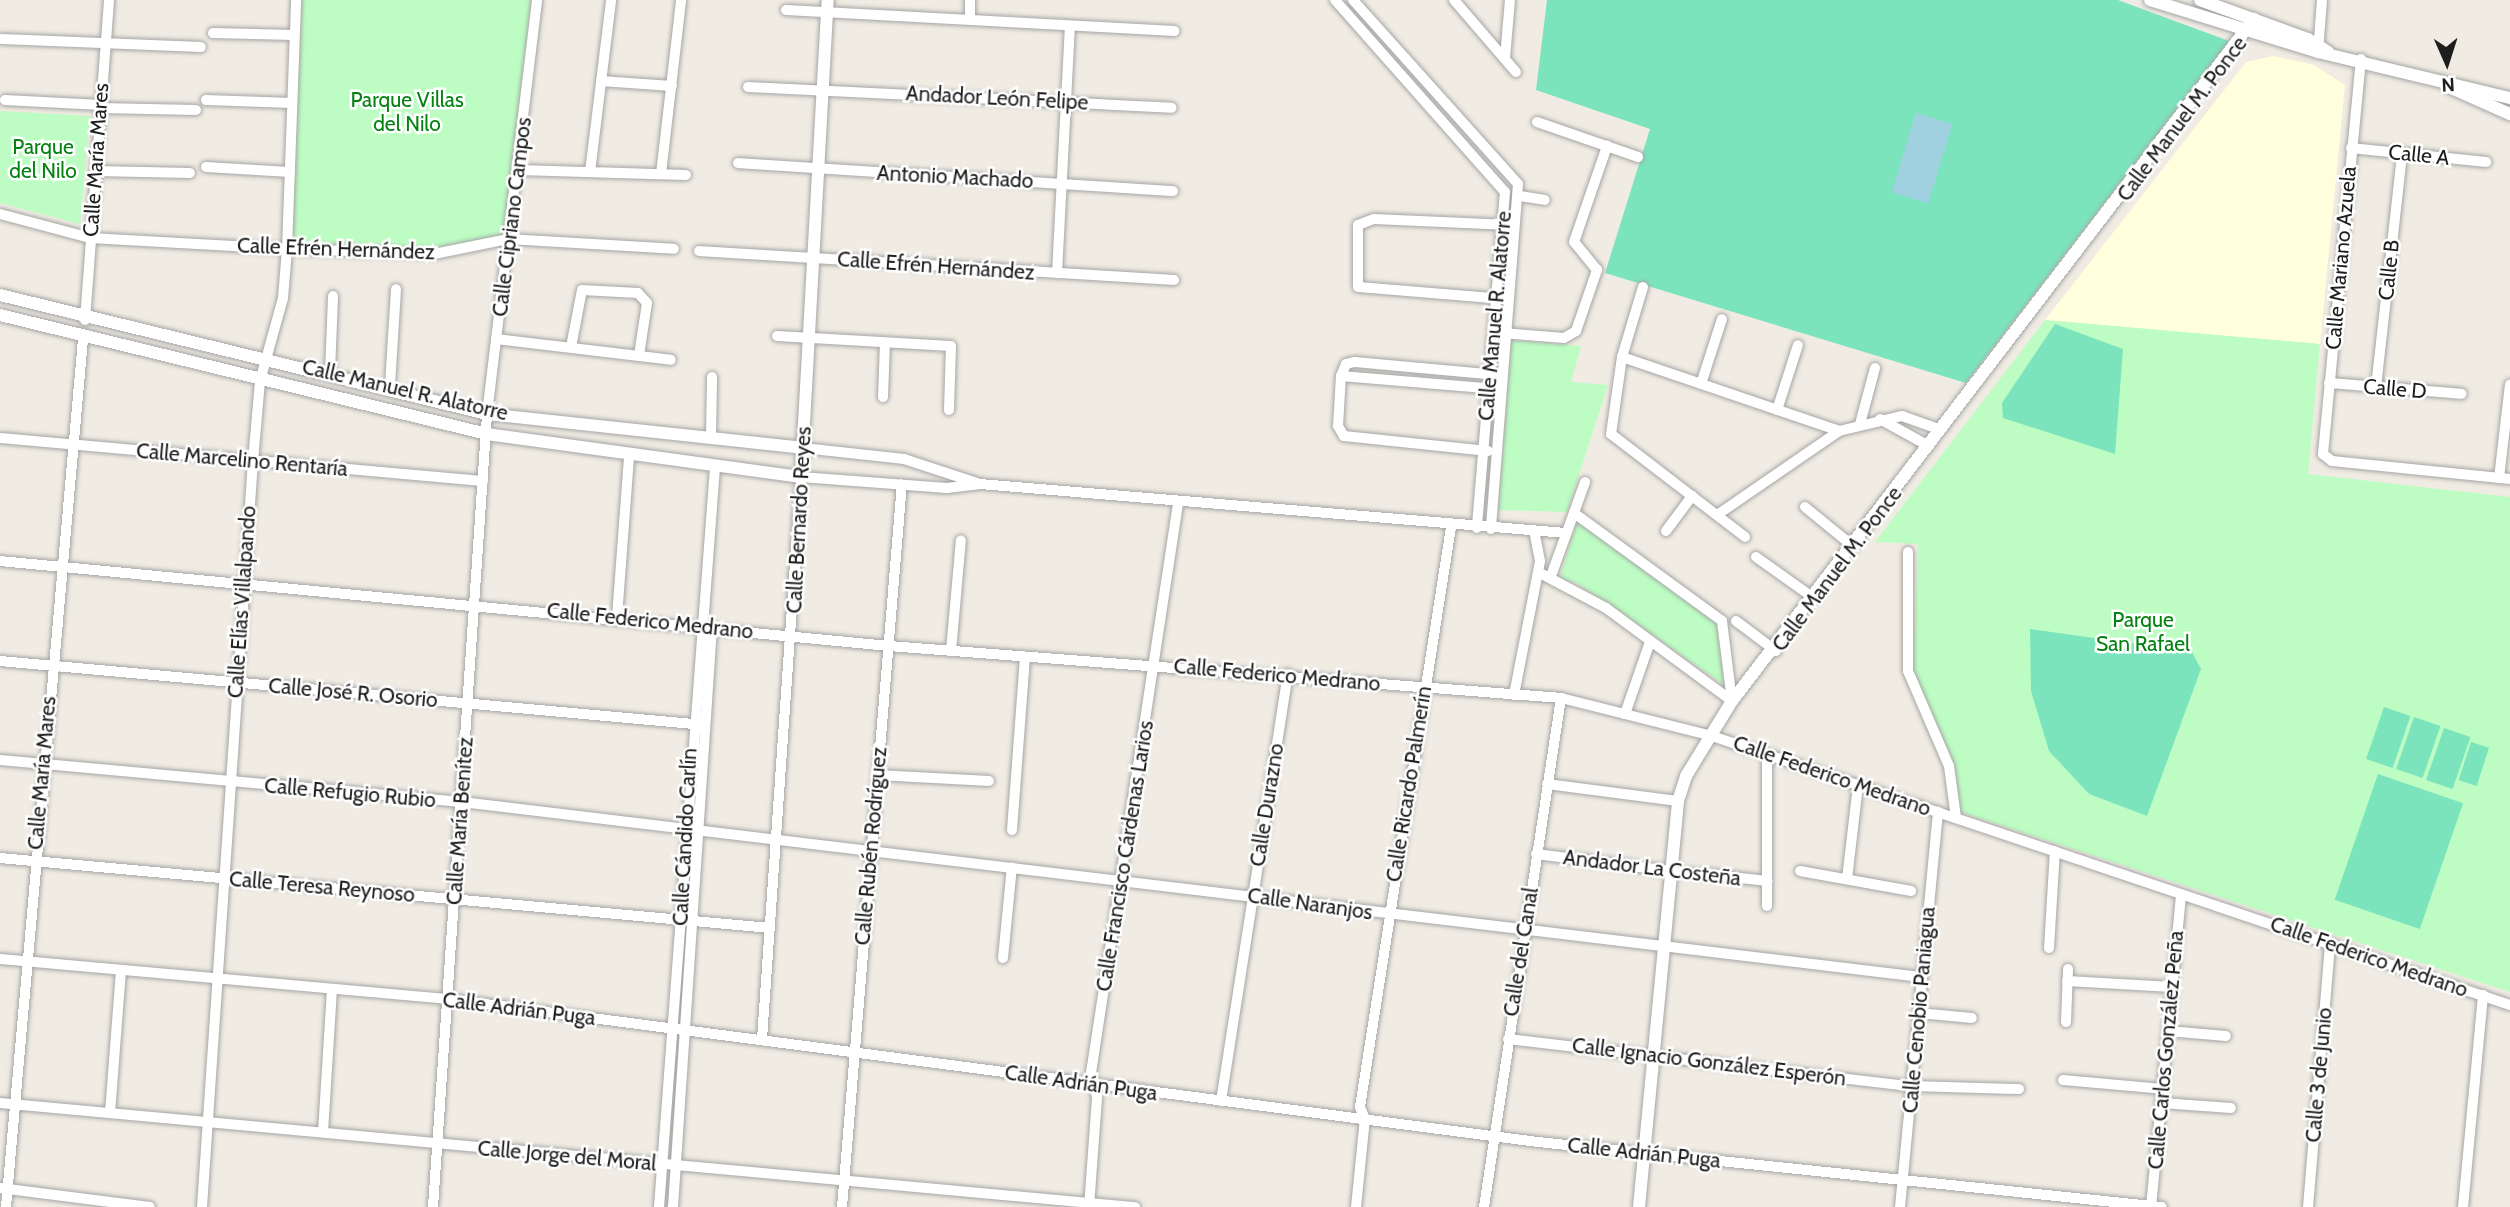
<!DOCTYPE html>
<html>
<head>
<meta charset="utf-8">
<style>
	body { margin:0 }
	#map { position:relative; width:2510px; height:1207px; overflow:hidden; background:#f0ece3; font-family:Cabin,sans-serif }
	div>[style] { position:absolute }
	[style*='--x'] { left:calc(var(--x)*1px); top:calc(var(--y)*1px); width:calc(var(--w)*1px); rotate:calc(var(--a)*1deg) }
	.education>* { inset:0; background:#ffd }
	.park>* { inset:0; background:#bdfdc3 }
	.pitch>* { inset:0; background:#7ce4bd; transform-origin:0 0 }
	.water>* { inset:0; background:#a0d1e0; transform-origin:0 0 }
	.roads { filter:drop-shadow(0 0 2px #a5a5a5) drop-shadow(0 0 2px #a5a5a5) }
	.pedestrian>* { height:8px; margin:-4px; padding:0 4px; transform-origin:4px; border-radius:4px; background:#fff }
	.minor>* { height:10px; margin:-5px; padding:0 5px; transform-origin:5px; border-radius:5px; background:#fff }
	.tertiary>* { height:12px; margin:-6px; padding:0 6px; transform-origin:6px; border-radius:6px; background:#fff }
	span { translate:-50% -50%; white-space:nowrap; text-align:center; line-height:1.15; -webkit-text-stroke:5px #fff; paint-order:stroke }
	.street-label { font-size:21px; color:#1e1e1e }
	.park-label { font-size:21px; color:#048311 }
	.north { position:absolute; left:2412px; top:28px; width:70px; height:70px; -webkit-text-stroke:5px #fff; paint-order:stroke; rotate:177deg; font-size:19px; font-weight:700; line-height:28px; text-align:center; color:#1e1e1e }
	.north::after { content:''; display:block; margin:auto; width:24px; height:32px; background:#1e1e1e; clip-path:polygon(50% 0,100% 100%,50% 72%,0 100%) }
</style>
</head>
<body>
<div id="map">
	<div class="education">
		<div style="clip-path:polygon(2273px 56px,2314px 65px,2345px 85px,2320px 344px,2045px 320px,2246px 62px)"></div>
	</div>
	<div class="park">
		<div style="clip-path:polygon(302px 0,531px 0,504px 236px,437px 253px,289px 246px)"></div>
		<div style="clip-path:polygon(0 111px,90px 116px,80px 224px,0 203px)"></div>
		<div style="clip-path:polygon(2045px 320px,2320px 344px,2308px 474px,2510px 497px,2510px 992px,1960px 812px,1913px 677px,1918px 544px,1875px 542px)"></div>
		<div style="clip-path:polygon(1511px 340px,1581px 346px,1571px 382px,1608px 385px,1567px 512px,1498px 510px)"></div>
		<div style="clip-path:polygon(1577px 521px,1719px 623px,1727px 687px,1577px 583px,1560px 578px)"></div>
	</div>
	<div class="pitch">
		<div style="clip-path:polygon(1547px 0,2118px 0,2229px 41px,1966px 383px,1605px 273px,1650px 129px,1536px 90px)"></div>
		<div style="clip-path:polygon(2055px 324px,2123px 349px,2115px 454px,2003px 418px,2002px 403px)"></div>
		<div style="clip-path:polygon(2030px 629px,2192px 652px,2201px 669px,2147px 816px,2089px 794px,2049px 751px,2031px 691px)"></div>
		<div style="left:2384px;top:707px;width:28px;height:55px;rotate:19deg"></div>
		<div style="left:2414px;top:717px;width:28px;height:55px;rotate:19deg"></div>
		<div style="left:2444px;top:728px;width:28px;height:55px;rotate:19deg"></div>
		<div style="left:2471px;top:742px;width:19px;height:40px;rotate:18deg"></div>
		<div style="left:2378px;top:774px;width:90px;height:133px;rotate:19deg"></div>
	</div>
	<div class="water">
		<div style="left:1916px;top:113px;width:38px;height:83px;rotate:17deg"></div>
	</div>
	<div class="roads">
		<div class="pedestrian">
			<div style="--x:1671;--y:871;--w:33;--a:5"></div>
		</div>
		<div class="minor">
			<div style="--x:1335;--y:0;--w:256;--a:48.5"></div>
			<div style="--x:1505;--y:192;--w:337;--a:94.8"></div>
			<div style="--x:1353;--y:0;--w:247;--a:48.1"></div>
			<div style="--x:1518;--y:184;--w:346;--a:94.5"></div>
			<div style="--x:1454;--y:0;--w:95;--a:49.3"></div>
			<div style="--x:786;--y:10;--w:389;--a:3.1"></div>
			<div style="--x:970;--y:19;--w:19;--a:-90"></div>
			<div style="--x:213;--y:33;--w:81;--a:1.4"></div>
			<div style="--x:2;--y:39;--w:199;--a:2.3"></div>
			<div style="--x:2318;--y:52;--w:52;--a:-85.6"></div>
			<div style="--x:1505;--y:58;--w:58;--a:-85.1"></div>
			<div style="--x:2361;--y:59;--w:397;--a:95.5"></div>
			<div style="--x:2323;--y:454;--w:11;--a:38"></div>
			<div style="--x:2332;--y:461;--w:179;--a:5.8"></div>
			<div style="--x:601;--y:81;--w:71;--a:4"></div>
			<div style="--x:748;--y:87;--w:424;--a:2.8"></div>
			<div style="--x:5;--y:100;--w:96;--a:3"></div>
			<div style="--x:206;--y:100;--w:86;--a:2"></div>
			<div style="--x:100;--y:108;--w:96;--a:1.2"></div>
			<div style="--x:1537;--y:122;--w:107;--a:19.1"></div>
			<div style="--x:2351;--y:148;--w:136;--a:5.9"></div>
			<div style="--x:738;--y:163;--w:436;--a:3.7"></div>
			<div style="--x:206;--y:167;--w:84;--a:3.4"></div>
			<div style="--x:519;--y:170;--w:167;--a:1.7"></div>
			<div style="--x:95;--y:171;--w:95;--a:1.2"></div>
			<div style="--x:590;--y:172;--w:173;--a:-83"></div>
			<div style="--x:661;--y:174;--w:175;--a:-83.4"></div>
			<div style="--x:1520;--y:196;--w:25;--a:9"></div>
			<div style="--x:0;--y:214;--w:93;--a:14.9"></div>
			<div style="--x:90;--y:238;--w:197;--a:3.2"></div>
			<div style="--x:287;--y:249;--w:147;--a:1.9"></div>
			<div style="--x:434;--y:254;--w:76;--a:-11.5"></div>
			<div style="--x:508;--y:239;--w:166;--a:3.4"></div>
			<div style="--x:699;--y:251;--w:476;--a:3.5"></div>
			<div style="--x:1057;--y:273;--w:246;--a:-87"></div>
			<div style="--x:1643;--y:287;--w:73;--a:106.7"></div>
			<div style="--x:1622;--y:357;--w:78;--a:98.1"></div>
			<div style="--x:1611;--y:434;--w:169;--a:37.5"></div>
			<div style="--x:1504;--y:299;--w:146;--a:-175.3"></div>
			<div style="--x:1358;--y:287;--w:62;--a:-90"></div>
			<div style="--x:1358;--y:225;--w:17;--a:-21"></div>
			<div style="--x:1374;--y:219;--w:136;--a:2.5"></div>
			<div style="--x:85;--y:320;--w:321;--a:-85.7"></div>
			<div style="--x:1502;--y:333;--w:62;--a:4.6"></div>
			<div style="--x:1564;--y:338;--w:14;--a:-30"></div>
			<div style="--x:1576;--y:331;--w:65;--a:-71"></div>
			<div style="--x:1597;--y:270;--w:36;--a:-129"></div>
			<div style="--x:1574;--y:242;--w:102;--a:-71"></div>
			<div style="--x:777;--y:336;--w:174;--a:3.3"></div>
			<div style="--x:951;--y:346;--w:64;--a:91.8"></div>
			<div style="--x:496;--y:339;--w:176;--a:6.8"></div>
			<div style="--x:571;--y:347;--w:58;--a:-79.1"></div>
			<div style="--x:582;--y:290;--w:56;--a:3.1"></div>
			<div style="--x:638;--y:293;--w:13;--a:48"></div>
			<div style="--x:647;--y:303;--w:53;--a:98.7"></div>
			<div style="--x:1622;--y:357;--w:229;--a:18.8"></div>
			<div style="--x:330;--y:372;--w:76;--a:-87.7"></div>
			<div style="--x:1341;--y:376;--w:156;--a:4.8"></div>
			<div style="--x:2329;--y:383;--w:133;--a:4.7"></div>
			<div style="--x:1701;--y:384;--w:68;--a:-72.1"></div>
			<div style="--x:390;--y:385;--w:96;--a:-86.4"></div>
			<div style="--x:2376;--y:387;--w:234;--a:-83.6"></div>
			<div style="--x:883;--y:397;--w:54;--a:-87.9"></div>
			<div style="--x:1777;--y:410;--w:68;--a:-72.1"></div>
			<div style="--x:1880;--y:419;--w:56;--a:28.9"></div>
			<div style="--x:1860;--y:424;--w:58;--a:-75"></div>
			<div style="--x:711;--y:437;--w:60;--a:-89"></div>
			<div style="--x:0;--y:438;--w:485;--a:5.1"></div>
			<div style="--x:803;--y:448;--w:102;--a:6.2"></div>
			<div style="--x:904;--y:459;--w:77;--a:18.2"></div>
			<div style="--x:1488;--y:451;--w:145;--a:-174.1"></div>
			<div style="--x:1344;--y:436;--w:12;--a:-121"></div>
			<div style="--x:1338;--y:426;--w:50;--a:-86.6"></div>
			<div style="--x:1341;--y:376;--w:13;--a:-67"></div>
			<div style="--x:1346;--y:364;--w:9;--a:-13"></div>
			<div style="--x:1355;--y:362;--w:143;--a:5.2"></div>
			<div style="--x:2499;--y:478;--w:94;--a:-83.3"></div>
			<div style="--x:1805;--y:507;--w:63;--a:39.2"></div>
			<div style="--x:1574;--y:513;--w:183;--a:36.1"></div>
			<div style="--x:1722;--y:621;--w:81;--a:82.9"></div>
			<div style="--x:1717;--y:515;--w:148;--a:-34.5"></div>
			<div style="--x:1839;--y:431;--w:65;--a:-13.4"></div>
			<div style="--x:1902;--y:416;--w:41;--a:19.7"></div>
			<div style="--x:1666;--y:531;--w:44;--a:-53.4"></div>
			<div style="--x:1908;--y:552;--w:119;--a:90"></div>
			<div style="--x:1908;--y:671;--w:103;--a:66.7"></div>
			<div style="--x:1949;--y:766;--w:52;--a:82.3"></div>
			<div style="--x:1756;--y:557;--w:72;--a:35.4"></div>
			<div style="--x:0;--y:561;--w:893;--a:5.46"></div>
			<div style="--x:889;--y:646;--w:674;--a:4.42"></div>
			<div style="--x:1561;--y:698;--w:156;--a:14.1"></div>
			<div style="--x:1712;--y:736;--w:842;--a:18.63"></div>
			<div style="--x:1538;--y:572;--w:77;--a:27.9"></div>
			<div style="--x:1606;--y:608;--w:157;--a:36.4"></div>
			<div style="--x:1551;--y:576;--w:100;--a:-70.1"></div>
			<div style="--x:617;--y:617;--w:159;--a:-85.7"></div>
			<div style="--x:1736;--y:621;--w:50;--a:36.9"></div>
			<div style="--x:951;--y:651;--w:111;--a:-84.9"></div>
			<div style="--x:0;--y:661;--w:708;--a:5.19"></div>
			<div style="--x:1514;--y:695;--w:136;--a:-79"></div>
			<div style="--x:1540;--y:561;--w:31;--a:-101"></div>
			<div style="--x:1625;--y:714;--w:76;--a:-70.9"></div>
			<div style="--x:1767;--y:754;--w:152;--a:90"></div>
			<div style="--x:0;--y:760;--w:464;--a:5.2"></div>
			<div style="--x:462;--y:802;--w:1469;--a:6.84"></div>
			<div style="--x:878;--y:775;--w:111;--a:3.1"></div>
			<div style="--x:1547;--y:784;--w:132;--a:7.4"></div>
			<div style="--x:1012;--y:830;--w:172;--a:-85.7"></div>
			<div style="--x:1536;--y:854;--w:136;--a:7.2"></div>
			<div style="--x:0;--y:858;--w:773;--a:5.19"></div>
			<div style="--x:1800;--y:871;--w:113;--a:10.2"></div>
			<div style="--x:1704;--y:874;--w:64;--a:6.2"></div>
			<div style="--x:1847;--y:879;--w:95;--a:-83.3"></div>
			<div style="--x:2049;--y:948;--w:97;--a:-86.5"></div>
			<div style="--x:1003;--y:958;--w:91;--a:-84.4"></div>
			<div style="--x:0;--y:959;--w:449;--a:5.1"></div>
			<div style="--x:447;--y:999;--w:1100;--a:7.47"></div>
			<div style="--x:1538;--y:1142;--w:627;--a:5.95"></div>
			<div style="--x:2067;--y:981;--w:105;--a:3.3"></div>
			<div style="--x:1919;--y:1013;--w:53;--a:5.4"></div>
			<div style="--x:2066;--y:1022;--w:53;--a:-87.8"></div>
			<div style="--x:2168;--y:1031;--w:58;--a:4.9"></div>
			<div style="--x:762;--y:1039;--w:563;--a:-86.03"></div>
			<div style="--x:801;--y:477;--w:146;--a:4.3"></div>
			<div style="--x:947;--y:488;--w:33;--a:-7"></div>
			<div style="--x:980;--y:484;--w:588;--a:4.78"></div>
			<div style="--x:1508;--y:1039;--w:406;--a:6.7"></div>
			<div style="--x:1911;--y:1086;--w:108;--a:1.6"></div>
			<div style="--x:2063;--y:1080;--w:100;--a:5.1"></div>
			<div style="--x:1221;--y:1101;--w:432;--a:-81.1"></div>
			<div style="--x:0;--y:1103;--w:1140;--a:5.24"></div>
			<div style="--x:2162;--y:1103;--w:69;--a:4.1"></div>
			<div style="--x:110;--y:1113;--w:143;--a:-85.6"></div>
			<div style="--x:323;--y:1132;--w:143;--a:-86.4"></div>
			<div style="--x:0;--y:1188;--w:151;--a:7.2"></div>
			<div style="--x:6;--y:1207;--w:871;--a:-84.93"></div>
			<div style="--x:202;--y:1207;--w:748;--a:-86.09"></div>
			<div style="--x:253;--y:461;--w:80;--a:-85"></div>
			<div style="--x:260;--y:381;--w:86;--a:-74.5"></div>
			<div style="--x:283;--y:298;--w:49;--a:-85.3"></div>
			<div style="--x:287;--y:249;--w:249;--a:-87.9"></div>
			<div style="--x:433;--y:1207;--w:795;--a:-86.1"></div>
			<div style="--x:487;--y:414;--w:417;--a:-83.1"></div>
			<div style="--x:659;--y:1207;--w:742;--a:-85.67"></div>
			<div style="--x:673;--y:1207;--w:581;--a:-86.15"></div>
			<div style="--x:842;--y:1207;--w:725;--a:-85.26"></div>
			<div style="--x:1089;--y:1207;--w:110;--a:-85.8"></div>
			<div style="--x:1097;--y:1097;--w:25;--a:-104"></div>
			<div style="--x:1091;--y:1073;--w:576;--a:-81.31"></div>
			<div style="--x:1356;--y:1207;--w:88;--a:-84.2"></div>
			<div style="--x:1365;--y:1119;--w:13;--a:-113"></div>
			<div style="--x:1360;--y:1107;--w:587;--a:-81.08"></div>
			<div style="--x:1484;--y:1207;--w:515;--a:-81.4"></div>
			<div style="--x:1900;--y:1207;--w:397;--a:-84.5"></div>
			<div style="--x:2151;--y:1207;--w:314;--a:-84.5"></div>
			<div style="--x:2308;--y:1207;--w:265;--a:-85.2"></div>
			<div style="--x:2463;--y:1207;--w:213;--a:-84.6"></div>
		</div>
		<div class="tertiary">
			<div style="--x:2150;--y:0;--w:176;--a:17.2"></div>
			<div style="--x:2318;--y:52;--w:197;--a:13.5"></div>
			<div style="--x:2200;--y:0;--w:115;--a:19.9"></div>
			<div style="--x:2308;--y:39;--w:24;--a:33"></div>
			<div style="--x:2449;--y:87;--w:67;--a:23.9"></div>
			<div style="--x:0;--y:295;--w:501;--a:13.73"></div>
			<div style="--x:487;--y:414;--w:318;--a:6.1"></div>
			<div style="--x:0;--y:315;--w:501;--a:13.73"></div>
			<div style="--x:487;--y:434;--w:317;--a:7.8"></div>
			<div style="--x:801;--y:477;--w:478;--a:-86.8"></div>
			<div style="--x:1639;--y:1207;--w:408;--a:-84.5"></div>
			<div style="--x:1678;--y:801;--w:26;--a:-72"></div>
			<div style="--x:1686;--y:776;--w:88;--a:-58.5"></div>
			<div style="--x:1732;--y:701;--w:859;--a:-52.57"></div>
		</div>
	</div>
	<div class="street-label">
		<span style="left:997px;top:98px;rotate:3deg">Andador León Felipe</span>
		<span style="left:2182px;top:119px;rotate:-53deg">Calle Manuel M. Ponce</span>
		<span style="left:2419px;top:155px;rotate:6deg">Calle A</span>
		<span style="left:96px;top:160px;rotate:-86deg">Calle María Mares</span>
		<span style="left:955px;top:177px;rotate:3deg">Antonio Machado</span>
		<span style="left:512px;top:217px;rotate:-83deg">Calle Cipriano Campos</span>
		<span style="left:336px;top:249px;rotate:2deg">Calle Efrén Hernández</span>
		<span style="left:2341px;top:258px;rotate:-85deg">Calle Mariano Azuela</span>
		<span style="left:936px;top:266px;rotate:4deg">Calle Efrén Hernández</span>
		<span style="left:2389px;top:270px;rotate:-84deg">Calle B</span>
		<span style="left:1495px;top:316px;rotate:-85deg">Calle Manuel R. Alatorre</span>
		<span style="left:2395px;top:389px;rotate:5deg">Calle D</span>
		<span style="left:405px;top:390px;rotate:13deg">Calle Manuel R. Alatorre</span>
		<span style="left:242px;top:460px;rotate:5deg">Calle Marcelino Rentaría</span>
		<span style="left:799px;top:520px;rotate:-87deg">Calle Bernardo Reyes</span>
		<span style="left:1837px;top:569px;rotate:-53deg">Calle Manuel M. Ponce</span>
		<span style="left:242px;top:602px;rotate:-86deg">Calle Elías Villalpando</span>
		<span style="left:650px;top:621px;rotate:6deg">Calle Federico Medrano</span>
		<span style="left:1277px;top:675px;rotate:5deg">Calle Federico Medrano</span>
		<span style="left:353px;top:693px;rotate:5deg">Calle José R. Osorio</span>
		<span style="left:42px;top:773px;rotate:-85deg">Calle María Mares</span>
		<span style="left:1832px;top:776px;rotate:19deg">Calle Federico Medrano</span>
		<span style="left:1409px;top:784px;rotate:-81deg">Calle Ricardo Palmerín</span>
		<span style="left:350px;top:793px;rotate:5deg">Calle Refugio Rubio</span>
		<span style="left:1267px;top:805px;rotate:-81deg">Calle Durazno</span>
		<span style="left:460px;top:821px;rotate:-86deg">Calle María Benítez</span>
		<span style="left:685px;top:837px;rotate:-87deg">Calle Cándido Carlín</span>
		<span style="left:871px;top:846px;rotate:-85deg">Calle Rubén Rodríguez</span>
		<span style="left:1125px;top:856px;rotate:-81deg">Calle Francisco Cárdenas Larios</span>
		<span style="left:1652px;top:868px;rotate:7deg">Andador La Costeña</span>
		<span style="left:322px;top:887px;rotate:5deg">Calle Teresa Reynoso</span>
		<span style="left:1310px;top:904px;rotate:8deg">Calle Naranjos</span>
		<span style="left:1521px;top:952px;rotate:-81deg">Calle del Canal</span>
		<span style="left:2369px;top:957px;rotate:19deg">Calle Federico Medrano</span>
		<span style="left:519px;top:1009px;rotate:7deg">Calle Adrián Puga</span>
		<span style="left:1919px;top:1010px;rotate:-85deg">Calle Cenobio Paniagua</span>
		<span style="left:2166px;top:1050px;rotate:-85deg">Calle Carlos González Peña</span>
		<span style="left:1709px;top:1062px;rotate:7deg">Calle Ignacio González Esperón</span>
		<span style="left:2319px;top:1075px;rotate:-85deg">Calle 3 de Junio</span>
		<span style="left:1081px;top:1083px;rotate:8deg">Calle Adrián Puga</span>
		<span style="left:1644px;top:1153px;rotate:6deg">Calle Adrián Puga</span>
		<span style="left:567px;top:1156px;rotate:5deg">Calle Jorge del Moral</span>
	</div>
	<div class="park-label">
		<span style="left:407px;top:112px">Parque Villas<br>del Nilo</span>
		<span style="left:43px;top:159px">Parque<br>del Nilo</span>
		<span style="left:2143px;top:632px">Parque<br>San Rafael</span>
	</div>
	<div class="north">N</div>
</div>
</body>
</html>
